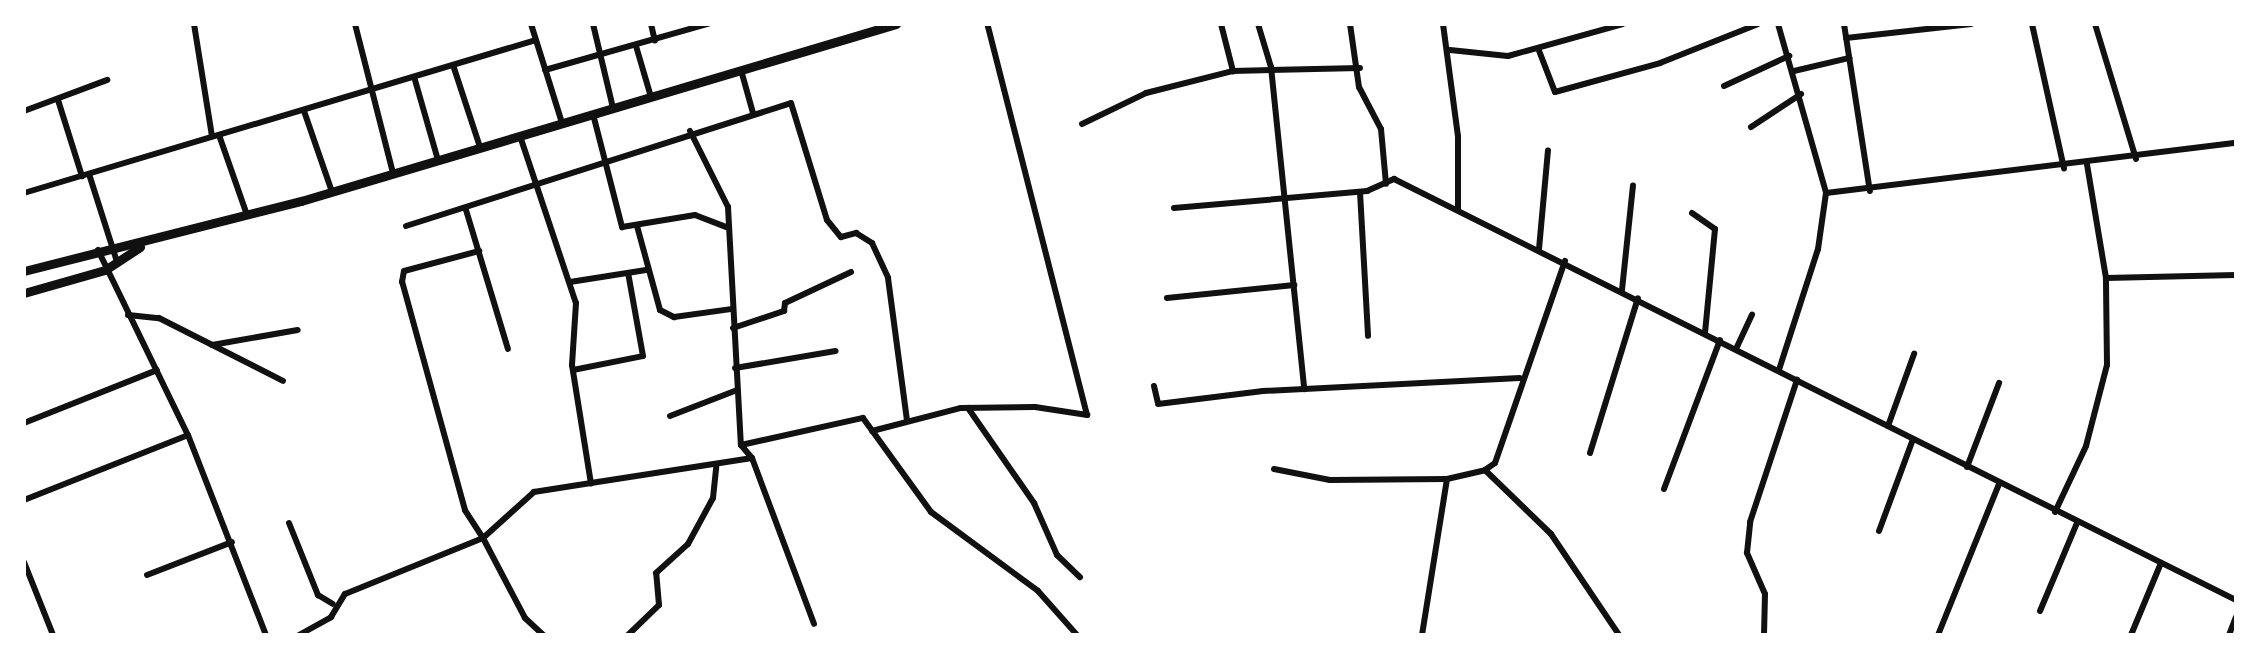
<!DOCTYPE html>
<html>
<head>
<meta charset="utf-8">
<style>
	body { margin:0 }
	#map { position:relative; width:2260px; height:659px; overflow:hidden; background:#fff; font-family:"Public Sans",sans-serif }
	div>[style] { position:absolute }
	[style*='--x'] { left:calc(var(--x)*1px); top:calc(var(--y)*1px); width:calc(var(--w)*1px); rotate:calc(var(--a)*1deg) }
	.minor>* { height:6px; margin:-3px; padding:0 3px; transform-origin:3px; border-radius:3px; background:#111 }
	.trunk>* { height:9px; margin:-4.5px; padding:0 4.5px; transform-origin:4.5px; border-radius:4.5px; background:#111 }
	span { translate:-50% -50%; white-space:nowrap; text-align:center; line-height:1.15; -webkit-text-stroke:8px #fff; paint-order:stroke }
	.frame { position:absolute; inset:0; border:26px solid #fff; pointer-events:none }
</style>
</head>
<body>
<div id="map">
	<div class="minor">
		<div style="--x:194;--y:24;--w:114;--a:80.9"></div>
		<div style="--x:355;--y:24;--w:154;--a:75.7"></div>
		<div style="--x:531;--y:24;--w:104;--a:72.6"></div>
		<div style="--x:593;--y:24;--w:86;--a:76.6"></div>
		<div style="--x:651;--y:24;--w:17;--a:77"></div>
		<div style="--x:1221;--y:24;--w:49;--a:75.7"></div>
		<div style="--x:1258;--y:24;--w:45;--a:73.2"></div>
		<div style="--x:1271;--y:67;--w:324;--a:84.1"></div>
		<div style="--x:1350;--y:24;--w:64;--a:81.9"></div>
		<div style="--x:1359;--y:87;--w:47;--a:62.4"></div>
		<div style="--x:1381;--y:129;--w:55;--a:84.8"></div>
		<div style="--x:1443;--y:24;--w:113;--a:82.4"></div>
		<div style="--x:1458;--y:136;--w:73;--a:90"></div>
		<div style="--x:1778;--y:24;--w:176;--a:74.1"></div>
		<div style="--x:1826;--y:193;--w:57;--a:98.1"></div>
		<div style="--x:1818;--y:249;--w:127;--a:107.9"></div>
		<div style="--x:1844;--y:24;--w:169;--a:81.2"></div>
		<div style="--x:2032;--y:24;--w:148;--a:77.5"></div>
		<div style="--x:2095;--y:24;--w:141;--a:73.1"></div>
		<div style="--x:1846;--y:38;--w:126;--a:-6.4"></div>
		<div style="--x:636;--y:46;--w:53;--a:73.6"></div>
		<div style="--x:1538;--y:48;--w:47;--a:68.9"></div>
		<div style="--x:1555;--y:92;--w:109;--a:-15.4"></div>
		<div style="--x:1660;--y:63;--w:105;--a:-21.7"></div>
		<div style="--x:1450;--y:50;--w:58;--a:5.9"></div>
		<div style="--x:1508;--y:56;--w:119;--a:-15.5"></div>
		<div style="--x:454;--y:68;--w:83;--a:71.8"></div>
		<div style="--x:545;--y:70;--w:169;--a:-15.8"></div>
		<div style="--x:741;--y:70;--w:45;--a:74.4"></div>
		<div style="--x:1794;--y:71;--w:57;--a:-13.3"></div>
		<div style="--x:415;--y:80;--w:83;--a:74"></div>
		<div style="--x:1724;--y:86;--w:72;--a:-24.8"></div>
		<div style="--x:58;--y:100;--w:80;--a:72.5"></div>
		<div style="--x:24;--y:111;--w:89;--a:-20.5"></div>
		<div style="--x:304;--y:111;--w:86;--a:70.9"></div>
		<div style="--x:593;--y:114;--w:117;--a:75.6"></div>
		<div style="--x:622;--y:227;--w:74;--a:-9.3"></div>
		<div style="--x:695;--y:215;--w:33;--a:21"></div>
		<div style="--x:1082;--y:124;--w:71;--a:-25.8"></div>
		<div style="--x:1146;--y:93;--w:90;--a:-14.2"></div>
		<div style="--x:1233;--y:71;--w:127;--a:-1.4"></div>
		<div style="--x:1751;--y:127;--w:60;--a:-33.4"></div>
		<div style="--x:690;--y:131;--w:85;--a:63.4"></div>
		<div style="--x:728;--y:207;--w:238;--a:86.9"></div>
		<div style="--x:741;--y:445;--w:17;--a:50"></div>
		<div style="--x:752;--y:458;--w:177;--a:69.5"></div>
		<div style="--x:219;--y:135;--w:85;--a:70.7"></div>
		<div style="--x:520;--y:136;--w:176;--a:71.5"></div>
		<div style="--x:576;--y:303;--w:62;--a:93.7"></div>
		<div style="--x:572;--y:365;--w:120;--a:80.9"></div>
		<div style="--x:591;--y:483;--w:58;--a:171"></div>
		<div style="--x:534;--y:492;--w:69;--a:138"></div>
		<div style="--x:483;--y:538;--w:90;--a:62.3"></div>
		<div style="--x:525;--y:618;--w:25;--a:43"></div>
		<div style="--x:89;--y:174;--w:92;--a:72.3"></div>
		<div style="--x:1360;--y:192;--w:144;--a:86.8"></div>
		<div style="--x:24;--y:193;--w:534;--a:-16.64"></div>
		<div style="--x:1826;--y:193;--w:413;--a:-7"></div>
		<div style="--x:1174;--y:208;--w:194;--a:-5"></div>
		<div style="--x:1367;--y:191;--w:30;--a:-24"></div>
		<div style="--x:1394;--y:179;--w:941;--a:26.57"></div>
		<div style="--x:466;--y:210;--w:145;--a:73.2"></div>
		<div style="--x:1692;--y:213;--w:28;--a:35"></div>
		<div style="--x:1715;--y:229;--w:104;--a:95.5"></div>
		<div style="--x:406;--y:226;--w:404;--a:-17.7"></div>
		<div style="--x:791;--y:103;--w:122;--a:72.9"></div>
		<div style="--x:827;--y:220;--w:22;--a:51"></div>
		<div style="--x:841;--y:237;--w:16;--a:-15"></div>
		<div style="--x:856;--y:233;--w:19;--a:32"></div>
		<div style="--x:872;--y:243;--w:38;--a:65"></div>
		<div style="--x:888;--y:278;--w:144;--a:82.4"></div>
		<div style="--x:637;--y:226;--w:87;--a:74.7"></div>
		<div style="--x:660;--y:310;--w:16;--a:27"></div>
		<div style="--x:674;--y:317;--w:59;--a:-7.9"></div>
		<div style="--x:1539;--y:249;--w:99;--a:-84.8"></div>
		<div style="--x:98;--y:250;--w:206;--a:64.1"></div>
		<div style="--x:188;--y:435;--w:215;--a:68.7"></div>
		<div style="--x:2106;--y:278;--w:130;--a:-1.3"></div>
		<div style="--x:570;--y:282;--w:77;--a:-9"></div>
		<div style="--x:1622;--y:290;--w:105;--a:-84"></div>
		<div style="--x:1167;--y:298;--w:128;--a:-5.8"></div>
		<div style="--x:128;--y:315;--w:31;--a:6"></div>
		<div style="--x:159;--y:318;--w:139;--a:26.9"></div>
		<div style="--x:733;--y:328;--w:54;--a:-18.4"></div>
		<div style="--x:784;--y:311;--w:8;--a:-83"></div>
		<div style="--x:785;--y:303;--w:73;--a:-25.2"></div>
		<div style="--x:212;--y:345;--w:87;--a:-9.9"></div>
		<div style="--x:1736;--y:349;--w:38;--a:-65"></div>
		<div style="--x:735;--y:368;--w:102;--a:-9.6"></div>
		<div style="--x:573;--y:370;--w:71;--a:-11.3"></div>
		<div style="--x:643;--y:356;--w:84;--a:-100.2"></div>
		<div style="--x:1154;--y:386;--w:18;--a:77"></div>
		<div style="--x:1158;--y:404;--w:106;--a:-7.1"></div>
		<div style="--x:1263;--y:391;--w:257;--a:-2.9"></div>
		<div style="--x:968;--y:408;--w:116;--a:55.2"></div>
		<div style="--x:1034;--y:503;--w:57;--a:66.1"></div>
		<div style="--x:1057;--y:555;--w:32;--a:44"></div>
		<div style="--x:670;--y:416;--w:72;--a:-21.2"></div>
		<div style="--x:24;--y:423;--w:143;--a:-21.7"></div>
		<div style="--x:1888;--y:426;--w:77;--a:-70.1"></div>
		<div style="--x:872;--y:431;--w:92;--a:-14.5"></div>
		<div style="--x:961;--y:408;--w:74;--a:-0.8"></div>
		<div style="--x:1035;--y:407;--w:53;--a:8.7"></div>
		<div style="--x:1087;--y:415;--w:404;--a:-104.3"></div>
		<div style="--x:741;--y:445;--w:125;--a:-12.5"></div>
		<div style="--x:863;--y:418;--w:116;--a:54.1"></div>
		<div style="--x:931;--y:512;--w:133;--a:36.4"></div>
		<div style="--x:1038;--y:591;--w:59;--a:48.4"></div>
		<div style="--x:1590;--y:453;--w:162;--a:-72.8"></div>
		<div style="--x:1967;--y:467;--w:90;--a:-69.1"></div>
		<div style="--x:1274;--y:469;--w:57;--a:11.1"></div>
		<div style="--x:1330;--y:480;--w:117;--a:-0.5"></div>
		<div style="--x:1447;--y:479;--w:39;--a:-13"></div>
		<div style="--x:1485;--y:470;--w:12;--a:-35"></div>
		<div style="--x:1495;--y:463;--w:214;--a:-70.9"></div>
		<div style="--x:1485;--y:470;--w:92;--a:44.1"></div>
		<div style="--x:1551;--y:534;--w:122;--a:56"></div>
		<div style="--x:591;--y:483;--w:163;--a:-8.8"></div>
		<div style="--x:1664;--y:489;--w:159;--a:-69.4"></div>
		<div style="--x:24;--y:500;--w:176;--a:-21.6"></div>
		<div style="--x:2055;--y:512;--w:73;--a:-64.8"></div>
		<div style="--x:2086;--y:446;--w:84;--a:-75.5"></div>
		<div style="--x:2107;--y:365;--w:87;--a:-90.7"></div>
		<div style="--x:2106;--y:278;--w:115;--a:-99.5"></div>
		<div style="--x:289;--y:523;--w:78;--a:68.1"></div>
		<div style="--x:318;--y:595;--w:17;--a:31"></div>
		<div style="--x:1879;--y:531;--w:98;--a:-69.7"></div>
		<div style="--x:24;--y:562;--w:79;--a:68.3"></div>
		<div style="--x:147;--y:575;--w:91;--a:-21.2"></div>
		<div style="--x:2040;--y:611;--w:95;--a:-67.2"></div>
		<div style="--x:299;--y:635;--w:37;--a:-29"></div>
		<div style="--x:331;--y:617;--w:27;--a:-59"></div>
		<div style="--x:345;--y:594;--w:149;--a:-22.1"></div>
		<div style="--x:483;--y:538;--w:33;--a:-123"></div>
		<div style="--x:465;--y:510;--w:237;--a:-105.4"></div>
		<div style="--x:402;--y:282;--w:11;--a:-80"></div>
		<div style="--x:404;--y:271;--w:78;--a:-14.9"></div>
		<div style="--x:628;--y:635;--w:43;--a:-44.1"></div>
		<div style="--x:659;--y:605;--w:32;--a:-95"></div>
		<div style="--x:656;--y:573;--w:43;--a:-42.2"></div>
		<div style="--x:688;--y:544;--w:52;--a:-61.5"></div>
		<div style="--x:713;--y:498;--w:31;--a:-84"></div>
		<div style="--x:1422;--y:635;--w:158;--a:-80.9"></div>
		<div style="--x:1764;--y:635;--w:41;--a:-88.6"></div>
		<div style="--x:1765;--y:594;--w:45;--a:-113.7"></div>
		<div style="--x:1747;--y:553;--w:31;--a:-84"></div>
		<div style="--x:1750;--y:522;--w:150;--a:-71.7"></div>
		<div style="--x:1938;--y:635;--w:163;--a:-68"></div>
		<div style="--x:2131;--y:635;--w:78;--a:-67.4"></div>
		<div style="--x:2229;--y:635;--w:19;--a:-69"></div>
	</div>
	<div class="trunk">
		<div style="--x:24;--y:271;--w:286;--a:-14.2"></div>
		<div style="--x:301;--y:201;--w:621;--a:-16.57"></div>
		<div style="--x:24;--y:293;--w:84;--a:-15.9"></div>
		<div style="--x:105;--y:270;--w:42;--a:-33.3"></div>
	</div>
	<div class="frame"></div>
</div>
</body>
</html>
